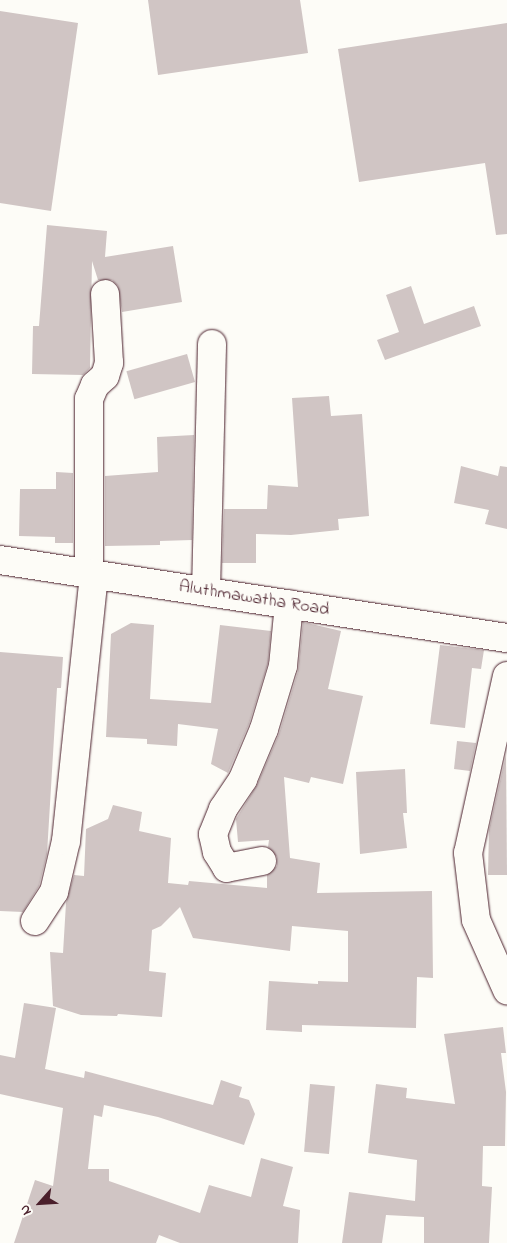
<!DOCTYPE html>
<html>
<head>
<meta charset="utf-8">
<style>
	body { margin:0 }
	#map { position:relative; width:507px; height:1243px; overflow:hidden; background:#fdfcf7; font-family:"Indie Flower",sans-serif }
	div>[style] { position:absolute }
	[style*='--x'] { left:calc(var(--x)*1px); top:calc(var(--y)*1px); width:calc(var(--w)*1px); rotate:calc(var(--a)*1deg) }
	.building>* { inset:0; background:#d0c5c4; transform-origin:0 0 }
	.roads { filter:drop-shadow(0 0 1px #4a1f2b) drop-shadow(0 0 1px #4a1f2b) }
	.minor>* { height:28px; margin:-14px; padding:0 14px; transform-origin:14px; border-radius:14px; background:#fdfcf7 }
	.major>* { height:28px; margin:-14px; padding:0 14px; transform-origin:14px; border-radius:14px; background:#fdfcf7 }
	span { translate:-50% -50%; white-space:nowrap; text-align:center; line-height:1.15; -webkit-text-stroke:4px #fdfcf7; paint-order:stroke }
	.street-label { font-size:18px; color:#4a1f2b }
	.north { position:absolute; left:15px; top:1178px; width:50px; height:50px; -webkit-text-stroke:4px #fdfcf7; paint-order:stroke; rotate:244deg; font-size:14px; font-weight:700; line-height:20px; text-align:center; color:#4a1f2b }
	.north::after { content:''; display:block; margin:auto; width:18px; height:22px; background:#4a1f2b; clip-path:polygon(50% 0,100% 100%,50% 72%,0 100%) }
</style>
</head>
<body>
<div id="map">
	<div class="building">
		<div style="clip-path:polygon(148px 0,300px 0,308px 53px,158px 75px)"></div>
		<div style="clip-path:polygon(0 11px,78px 23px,51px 211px,0 203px)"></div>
		<div style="clip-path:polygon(507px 23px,507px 234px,496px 235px,485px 163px,359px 182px,338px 49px)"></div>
		<div style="clip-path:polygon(47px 225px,107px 231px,105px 257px,173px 246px,182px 302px,122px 312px,118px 286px,112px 280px,98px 280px,92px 261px,90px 368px,83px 375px,32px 374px,33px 326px,39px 326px)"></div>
		<div style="clip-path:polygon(411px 286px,424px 324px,474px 306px,481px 326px,385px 360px,377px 340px,399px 332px,386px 295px)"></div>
		<div style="left:187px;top:354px;width:29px;height:63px;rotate:74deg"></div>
		<div style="clip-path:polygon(329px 396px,331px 416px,362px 414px,369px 516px,338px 519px,339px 530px,291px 535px,256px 534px,256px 563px,222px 563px,224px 509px,267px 509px,268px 485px,298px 487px,292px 398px)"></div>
		<div style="clip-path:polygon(194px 435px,192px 540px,160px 541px,160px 545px,105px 546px,105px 476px,158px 472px,157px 437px)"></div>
		<div style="clip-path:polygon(461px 466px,498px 476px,500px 466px,507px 467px,507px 529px,485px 524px,489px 510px,454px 503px)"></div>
		<div style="clip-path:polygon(56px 472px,73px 473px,73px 543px,55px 543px,55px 537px,19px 536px,20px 489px,56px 489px)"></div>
		<div style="clip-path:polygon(303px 622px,341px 631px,328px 689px,363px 696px,343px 784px,311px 777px,309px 783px,284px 777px,290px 858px,320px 863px,317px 893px,432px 891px,433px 978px,417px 977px,416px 1028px,302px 1025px,302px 1032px,266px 1030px,269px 981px,318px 984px,318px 981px,348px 982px,348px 931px,292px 926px,290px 951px,193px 938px,180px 907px,161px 926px,152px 930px,149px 971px,166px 973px,162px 1017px,118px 1014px,117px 1016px,81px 1015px,53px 1006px,50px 952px,63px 953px,66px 903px,74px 875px,84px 876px,86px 829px,108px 819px,113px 805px,142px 812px,139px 831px,171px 838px,168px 883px,188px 885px,189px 881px,267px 888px,267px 875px,277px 866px,277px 857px,268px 847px,269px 840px,238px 842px,236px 819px,257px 785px,279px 734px,298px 671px)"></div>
		<div style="clip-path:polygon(131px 623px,154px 625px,150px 699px,211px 703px,220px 625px,271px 631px,268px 663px,249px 724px,228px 773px,211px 764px,218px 729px,178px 724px,177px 746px,147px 744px,147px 739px,106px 737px,111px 634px)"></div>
		<div style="clip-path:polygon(440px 645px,484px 650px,481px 669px,472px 668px,465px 728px,430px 724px)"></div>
		<div style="clip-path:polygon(0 652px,63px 657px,61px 688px,57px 688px,47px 854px,39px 886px,23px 912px,0 911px)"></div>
		<div style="clip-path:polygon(457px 741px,476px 743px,470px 771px,454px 769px)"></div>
		<div style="clip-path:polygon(506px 755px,507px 875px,488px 875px,489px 830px)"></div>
		<div style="clip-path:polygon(405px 769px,407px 813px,403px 813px,407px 848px,360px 854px,356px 772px)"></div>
		<div style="clip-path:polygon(24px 1003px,56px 1008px,45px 1069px,84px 1078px,85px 1071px,213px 1105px,221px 1080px,242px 1087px,239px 1097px,249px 1100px,255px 1114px,244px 1145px,158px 1117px,104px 1105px,102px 1117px,94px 1115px,88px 1169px,109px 1169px,109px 1181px,200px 1213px,209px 1185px,251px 1197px,261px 1158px,293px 1167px,283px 1206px,300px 1210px,298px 1243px,180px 1243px,159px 1235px,156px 1243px,14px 1243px,35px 1180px,53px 1186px,63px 1108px,0 1094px,0 1055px,15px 1058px)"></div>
		<div style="clip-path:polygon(503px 1027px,506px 1053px,501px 1053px,506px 1092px,505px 1146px,483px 1146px,482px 1186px,492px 1187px,489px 1243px,424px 1243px,424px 1217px,386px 1215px,382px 1243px,342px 1243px,349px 1192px,415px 1201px,417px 1160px,368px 1153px,376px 1084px,407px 1088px,406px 1098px,455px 1104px,444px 1034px)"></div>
		<div style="left:310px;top:1084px;width:25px;height:68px;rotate:5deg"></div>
	</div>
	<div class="roads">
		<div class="minor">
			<div style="--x:89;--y:572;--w:173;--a:-90"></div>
			<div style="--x:89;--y:399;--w:15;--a:-67"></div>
			<div style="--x:95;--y:385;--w:13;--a:-42"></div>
			<div style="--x:105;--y:376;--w:14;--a:-73"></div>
			<div style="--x:109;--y:363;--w:69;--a:-93.3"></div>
			<div style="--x:206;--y:591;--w:247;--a:-88.6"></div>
			<div style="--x:507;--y:676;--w:181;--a:102.4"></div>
			<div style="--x:468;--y:853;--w:67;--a:83.2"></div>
			<div style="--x:476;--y:920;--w:77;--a:66.1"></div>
			<div style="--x:262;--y:861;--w:36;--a:169"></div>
			<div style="--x:227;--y:868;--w:19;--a:-122"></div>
			<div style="--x:217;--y:852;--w:18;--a:-103"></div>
			<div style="--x:213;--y:834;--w:27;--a:-68"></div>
			<div style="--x:223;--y:809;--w:36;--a:-56"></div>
			<div style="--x:243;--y:779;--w:54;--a:-67.2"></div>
			<div style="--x:264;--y:729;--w:66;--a:-73.2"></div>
			<div style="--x:283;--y:666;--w:62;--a:-84.5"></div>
			<div style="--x:35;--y:921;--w:35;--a:-57"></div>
			<div style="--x:54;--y:892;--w:52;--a:-76.8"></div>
			<div style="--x:66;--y:841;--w:269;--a:-84"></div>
		</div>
		<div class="major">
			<div style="--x:0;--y:560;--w:513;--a:8.75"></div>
		</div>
	</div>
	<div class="street-label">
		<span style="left:254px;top:599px;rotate:9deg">Aluthmawatha Road</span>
	</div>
	<div class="north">N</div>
</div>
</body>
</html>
